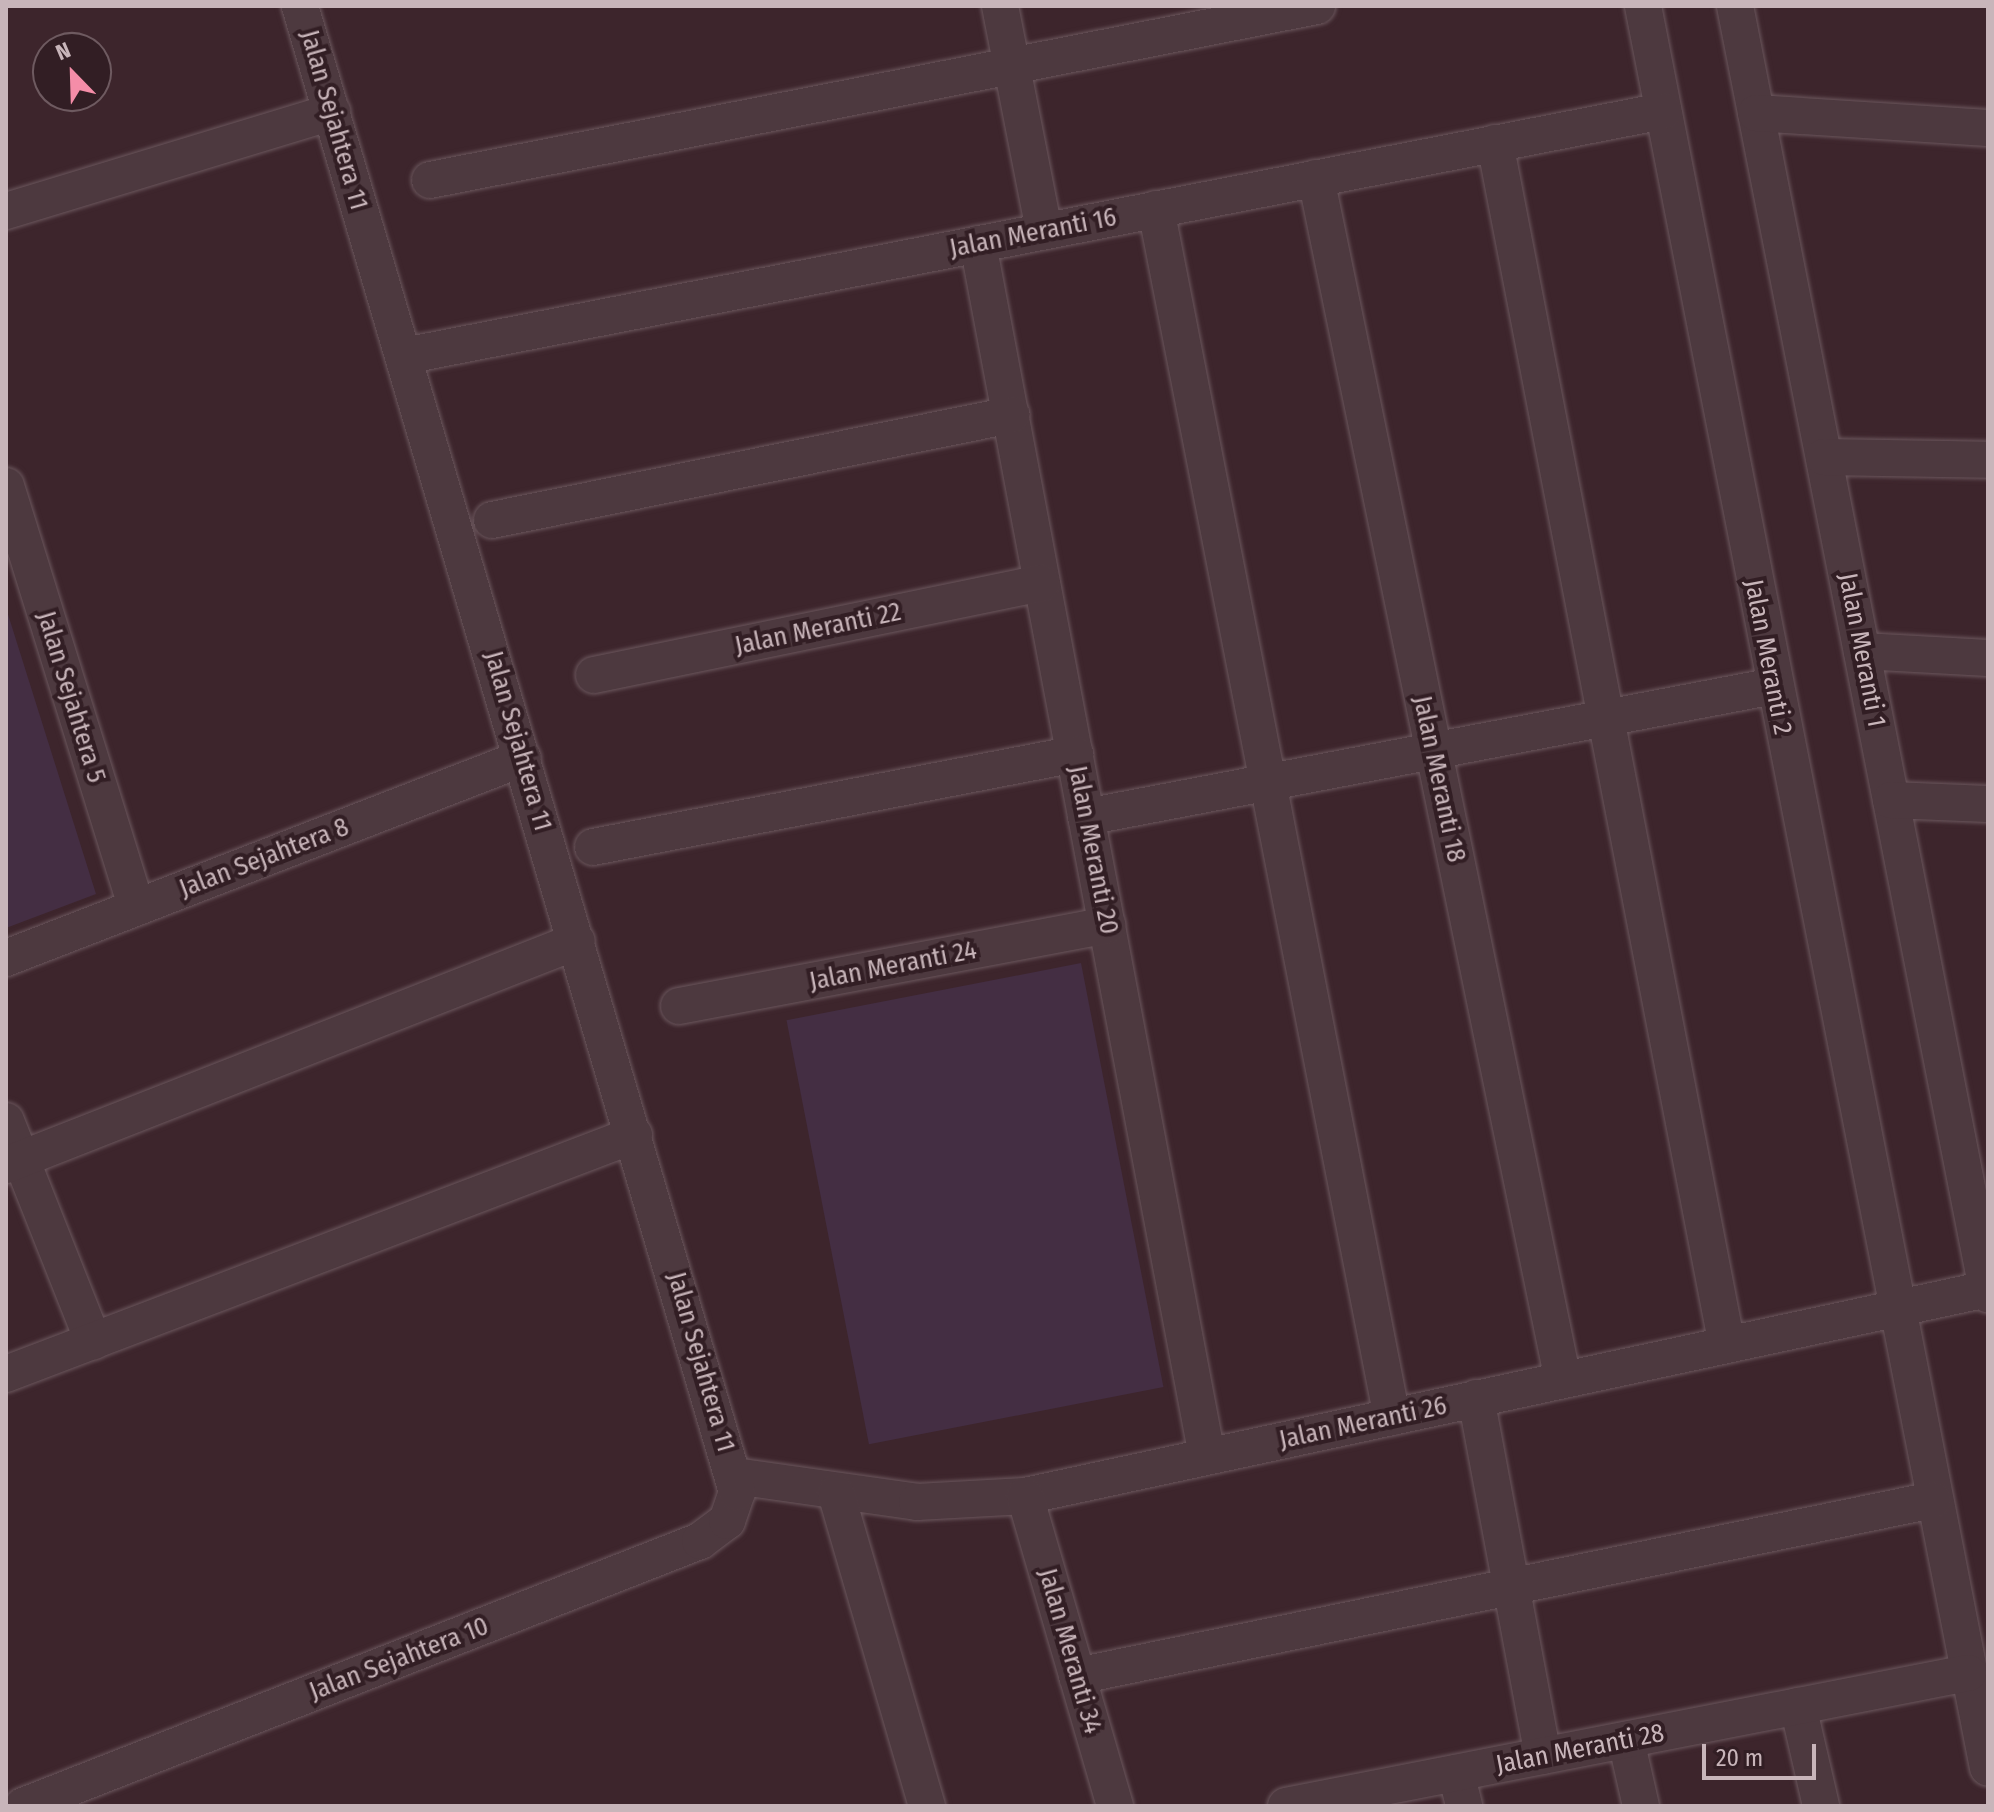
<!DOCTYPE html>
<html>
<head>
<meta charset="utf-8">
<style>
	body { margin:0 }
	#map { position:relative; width:1994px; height:1812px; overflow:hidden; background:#3d252c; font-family:"Fira Sans Condensed",sans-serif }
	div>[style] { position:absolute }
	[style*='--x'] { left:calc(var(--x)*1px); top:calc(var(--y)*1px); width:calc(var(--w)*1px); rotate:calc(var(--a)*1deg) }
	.green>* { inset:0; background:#442e43; transform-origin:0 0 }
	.roads { filter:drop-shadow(0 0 2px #6b575d) drop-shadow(0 0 2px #6b575d) }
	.minor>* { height:36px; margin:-18px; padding:0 18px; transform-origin:18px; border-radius:18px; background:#4d393f }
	span { translate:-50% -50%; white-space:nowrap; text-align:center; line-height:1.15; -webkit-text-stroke:8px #321e24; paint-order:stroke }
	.street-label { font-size:26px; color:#c8b5ba }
	.frame { position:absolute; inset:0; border:8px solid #c8b5ba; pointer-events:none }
	.north { position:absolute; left:32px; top:32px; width:80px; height:80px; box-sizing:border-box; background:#321e24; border:2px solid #6e5a60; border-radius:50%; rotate:337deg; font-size:22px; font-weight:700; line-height:32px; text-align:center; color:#c8b5ba }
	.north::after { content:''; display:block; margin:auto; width:28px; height:36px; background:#f58da8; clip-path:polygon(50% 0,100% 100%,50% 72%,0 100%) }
	.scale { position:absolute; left:1702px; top:1744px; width:114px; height:36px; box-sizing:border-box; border:4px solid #c8b5ba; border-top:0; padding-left:10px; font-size:24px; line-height:28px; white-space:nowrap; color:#c8b5ba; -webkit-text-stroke:6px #321e24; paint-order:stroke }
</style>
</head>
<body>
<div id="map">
	<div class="green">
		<div style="clip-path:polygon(6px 608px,96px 894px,6px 928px)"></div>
		<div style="left:1081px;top:963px;width:432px;height:300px;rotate:79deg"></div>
	</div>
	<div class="roads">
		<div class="minor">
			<div style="--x:1000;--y:6;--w:229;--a:78.9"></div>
			<div style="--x:1643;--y:6;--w:1795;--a:78.92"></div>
			<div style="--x:1735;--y:6;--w:1313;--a:78.89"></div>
			<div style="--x:1756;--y:113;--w:232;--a:3.7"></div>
			<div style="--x:1495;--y:143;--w:1224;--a:79.08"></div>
			<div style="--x:1316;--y:178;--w:1227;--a:78.39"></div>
			<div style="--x:430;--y:180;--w:904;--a:-11.1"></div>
			<div style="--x:1156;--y:209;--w:1231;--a:78.95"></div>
			<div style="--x:6;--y:211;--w:341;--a:-16.9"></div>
			<div style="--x:978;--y:244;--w:1233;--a:79.3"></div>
			<div style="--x:404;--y:356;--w:1283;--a:-11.01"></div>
			<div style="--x:1824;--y:457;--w:164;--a:1"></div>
			<div style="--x:6;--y:486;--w:441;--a:72.8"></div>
			<div style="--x:492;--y:520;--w:530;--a:-11.44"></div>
			<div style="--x:1862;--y:651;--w:126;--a:3.2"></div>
			<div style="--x:594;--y:675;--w:457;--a:-11.6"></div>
			<div style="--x:1891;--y:800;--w:97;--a:2.4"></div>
			<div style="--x:1086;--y:817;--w:700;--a:-10.78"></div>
			<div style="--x:593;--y:847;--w:491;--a:-10.9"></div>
			<div style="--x:6;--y:958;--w:554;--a:-21.15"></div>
			<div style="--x:679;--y:1006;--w:436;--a:-10.7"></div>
			<div style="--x:6;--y:1121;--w:237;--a:68.4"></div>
			<div style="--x:6;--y:1165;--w:613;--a:-21.42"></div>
			<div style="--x:6;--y:1374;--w:672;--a:-20.84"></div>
			<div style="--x:1476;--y:1398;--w:364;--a:79.4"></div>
			<div style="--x:735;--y:1476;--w:184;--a:8.1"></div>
			<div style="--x:917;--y:1502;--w:108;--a:-3.2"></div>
			<div style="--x:1025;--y:1496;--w:984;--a:-12.14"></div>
			<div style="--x:836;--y:1493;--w:326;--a:73.8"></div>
			<div style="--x:1025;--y:1496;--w:323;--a:73.8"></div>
			<div style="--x:1077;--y:1676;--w:874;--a:-11.62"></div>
			<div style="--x:1798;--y:1706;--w:103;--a:77"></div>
			<div style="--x:1626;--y:1740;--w:68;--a:77.2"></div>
			<div style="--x:1456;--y:1773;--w:34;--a:76"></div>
			<div style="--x:23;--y:1806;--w:727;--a:-21.38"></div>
			<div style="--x:700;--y:1541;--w:34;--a:-37"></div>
			<div style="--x:727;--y:1521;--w:31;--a:-71"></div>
			<div style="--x:737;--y:1492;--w:1549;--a:-106.39"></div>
			<div style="--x:1286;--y:1806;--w:695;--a:-11.04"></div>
		</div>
	</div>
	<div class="street-label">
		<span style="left:334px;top:120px;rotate:74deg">Jalan Sejahtera 11</span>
		<span style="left:1033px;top:233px;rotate:-11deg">Jalan Meranti 16</span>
		<span style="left:818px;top:629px;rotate:-12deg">Jalan Meranti 22</span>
		<span style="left:1862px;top:650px;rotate:79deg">Jalan Meranti 1</span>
		<span style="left:1768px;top:657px;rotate:79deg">Jalan Meranti 2</span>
		<span style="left:71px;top:697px;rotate:73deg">Jalan Sejahtera 5</span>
		<span style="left:518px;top:741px;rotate:74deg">Jalan Sejahtera 11</span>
		<span style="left:1439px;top:779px;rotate:78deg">Jalan Meranti 18</span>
		<span style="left:1093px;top:850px;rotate:79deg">Jalan Meranti 20</span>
		<span style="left:264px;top:858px;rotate:-21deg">Jalan Sejahtera 8</span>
		<span style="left:893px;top:966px;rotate:-11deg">Jalan Meranti 24</span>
		<span style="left:701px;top:1362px;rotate:74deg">Jalan Sejahtera 11</span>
		<span style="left:1363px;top:1423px;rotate:-12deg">Jalan Meranti 26</span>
		<span style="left:1070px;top:1651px;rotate:74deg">Jalan Meranti 34</span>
		<span style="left:399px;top:1659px;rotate:-21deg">Jalan Sejahtera 10</span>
		<span style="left:1580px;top:1749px;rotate:-11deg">Jalan Meranti 28</span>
	</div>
	<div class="frame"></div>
	<div class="north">N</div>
	<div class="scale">20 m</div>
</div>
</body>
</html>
